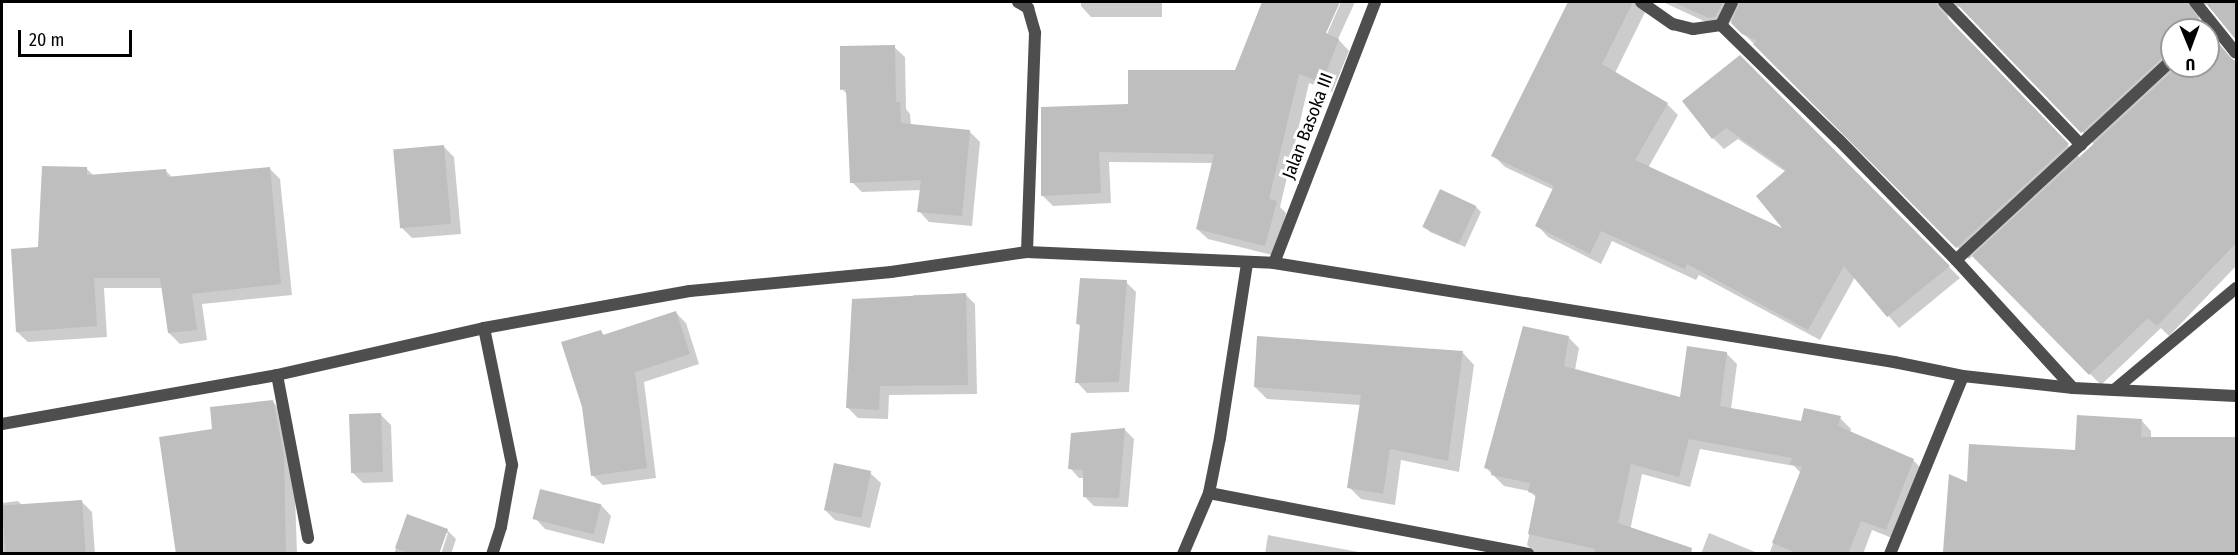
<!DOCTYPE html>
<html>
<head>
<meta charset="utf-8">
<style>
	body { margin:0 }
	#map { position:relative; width:2238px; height:555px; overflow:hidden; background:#fff; font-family:"Fira Sans Condensed",sans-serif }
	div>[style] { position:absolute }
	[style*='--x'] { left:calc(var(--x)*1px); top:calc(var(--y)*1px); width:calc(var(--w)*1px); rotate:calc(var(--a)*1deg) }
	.shadow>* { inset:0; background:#0003 }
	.building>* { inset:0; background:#bebebe; transform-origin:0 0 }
	.minor>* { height:12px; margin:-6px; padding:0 6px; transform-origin:6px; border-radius:6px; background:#4e4e4e }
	span { translate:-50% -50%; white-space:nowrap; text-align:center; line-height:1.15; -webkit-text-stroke:6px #fff; paint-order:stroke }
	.street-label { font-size:18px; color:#000 }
	.frame { position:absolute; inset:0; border:3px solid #000; pointer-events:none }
	.north { position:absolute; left:2160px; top:18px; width:60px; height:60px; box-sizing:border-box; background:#fff; border:2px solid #999; border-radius:50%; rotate:179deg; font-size:16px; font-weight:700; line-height:24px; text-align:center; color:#000 }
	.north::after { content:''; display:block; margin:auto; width:21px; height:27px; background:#000; clip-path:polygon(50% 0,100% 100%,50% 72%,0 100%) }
	.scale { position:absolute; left:18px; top:30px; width:114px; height:27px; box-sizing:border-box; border:3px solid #000; border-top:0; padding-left:8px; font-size:18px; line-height:21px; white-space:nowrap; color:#000; -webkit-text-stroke:4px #fff; paint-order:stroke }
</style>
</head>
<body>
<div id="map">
	<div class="shadow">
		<div style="clip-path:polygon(1081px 2px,1162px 2px,1162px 17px,1091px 17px,1081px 6px)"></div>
		<div style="clip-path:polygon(1263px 2px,1338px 2px,1321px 40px,1324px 41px,1341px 2px,1355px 2px,1338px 39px,1349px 51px,1332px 92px,1309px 83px,1280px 207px,1286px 213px,1276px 256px,1208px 239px,1197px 229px,1213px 163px,1109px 162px,1111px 203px,1053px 206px,1043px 196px,1042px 108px,1129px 105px,1236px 72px)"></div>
		<div style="clip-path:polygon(1569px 2px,1650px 2px,1615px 73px,1667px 104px,1678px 115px,1648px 168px,1787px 232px,1786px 172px,1738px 139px,1724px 149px,1713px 138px,1740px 57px,1960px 278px,1899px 328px,1855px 277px,1820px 340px,1699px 275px,1696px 280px,1612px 241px,1601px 264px,1548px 237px,1537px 225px,1554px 190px,1505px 167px,1493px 155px)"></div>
		<div style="clip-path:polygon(evenodd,1663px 2px,2236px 2px,2236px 38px,2207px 4px,2200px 7px,2199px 20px,2207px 30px,2172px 30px,2172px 66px,2208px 66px,2208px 31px,2236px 63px,2236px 266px,2169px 336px,2161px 328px,2101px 385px,1973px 255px,1969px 259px,1731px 21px,1727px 28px,1721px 29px,1663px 2px,1950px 6px,1962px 7px,2095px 145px,2080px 158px,1949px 21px,1947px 12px,1950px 6px)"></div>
		<div style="clip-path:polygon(894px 47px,905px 57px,906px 109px,910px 114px,911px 125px,969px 131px,980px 142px,972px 226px,929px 222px,919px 211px,921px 190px,862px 192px,852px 182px,847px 94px,842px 89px)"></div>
		<div style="clip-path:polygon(444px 147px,454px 157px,461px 234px,412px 238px,401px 227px)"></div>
		<div style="clip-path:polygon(269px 168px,280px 179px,292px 295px,202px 304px,207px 340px,180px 344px,169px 333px,163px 288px,104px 288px,107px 337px,28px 342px,17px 332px,40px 248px,87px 169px,94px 176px,166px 171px,173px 178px)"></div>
		<div style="clip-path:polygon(1441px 191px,1476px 207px,1481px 212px,1465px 247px,1430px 232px,1425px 227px)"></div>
		<div style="clip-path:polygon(1126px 282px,1136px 292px,1129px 392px,1087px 393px,1077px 382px,1081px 327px,1077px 323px)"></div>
		<div style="clip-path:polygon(965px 294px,975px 304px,977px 394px,889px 395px,888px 419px,858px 418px,848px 408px,914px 295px)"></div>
		<div style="clip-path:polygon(675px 312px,686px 323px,699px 364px,644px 382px,656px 478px,603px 485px,592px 475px,600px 331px,605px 336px)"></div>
		<div style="clip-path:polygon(1568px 337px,1579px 348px,1575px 370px,1681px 399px,1726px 353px,1737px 364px,1731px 409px,1802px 423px,1840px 418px,1851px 429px,1850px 433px,1913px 460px,1924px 471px,1897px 540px,1872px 530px,1863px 554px,1769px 554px,1801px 473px,1794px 466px,1700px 449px,1690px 487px,1642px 474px,1628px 540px,1611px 554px,1536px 554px,1527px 545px,1537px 498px,1529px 491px,1504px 486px,1486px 468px)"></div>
		<div style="clip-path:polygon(1463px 353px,1474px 365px,1459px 472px,1401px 460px,1395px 505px,1361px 499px,1349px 487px,1361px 405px,1267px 399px,1255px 387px)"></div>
		<div style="clip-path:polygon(273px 402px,283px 412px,294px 466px,297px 554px,185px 554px,214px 431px)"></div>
		<div style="clip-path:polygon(380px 414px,391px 425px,393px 482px,363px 483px,353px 473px)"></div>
		<div style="clip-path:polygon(2141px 420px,2151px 431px,2151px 438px,2236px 440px,2236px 554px,1944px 554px,1951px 476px,1968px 484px,2076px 451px)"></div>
		<div style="clip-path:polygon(1124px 429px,1134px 439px,1128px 507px,1094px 506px,1084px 496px,1084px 478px,1079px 478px,1070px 468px)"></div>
		<div style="clip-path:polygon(870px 473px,881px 483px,870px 528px,835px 520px,824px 509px)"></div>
		<div style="clip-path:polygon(18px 501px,22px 505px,81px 501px,92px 512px,95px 554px,2px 554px,2px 503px)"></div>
		<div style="clip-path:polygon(601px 505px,611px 516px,604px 544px,545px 529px,535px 518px)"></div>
		<div style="clip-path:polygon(408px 516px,447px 530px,456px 539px,451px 554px,441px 554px,448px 533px,445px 533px,438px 554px,394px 554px)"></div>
		<div style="clip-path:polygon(1709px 533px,1760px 554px,1701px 554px)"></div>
		<div style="clip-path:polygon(1268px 535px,1369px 554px,1265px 554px)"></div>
	</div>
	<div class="building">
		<div style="clip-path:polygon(1262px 2px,1340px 2px,1326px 33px,1339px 39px,1322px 83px,1299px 74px,1269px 199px,1277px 201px,1265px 246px,1196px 229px,1214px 154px,1099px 152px,1101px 193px,1041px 196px,1041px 107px,1128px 104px,1128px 70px,1235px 70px)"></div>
		<div style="clip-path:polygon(1568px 2px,1633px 2px,1602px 64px,1668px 103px,1635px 160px,1782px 228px,1756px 196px,1786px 170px,1726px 128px,1712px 139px,1682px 101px,1740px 55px,1950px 266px,1887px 317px,1844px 266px,1808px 330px,1687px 264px,1685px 269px,1601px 231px,1590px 254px,1535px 226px,1554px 186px,1491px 156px)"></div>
		<div style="clip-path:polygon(1673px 2px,1723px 2px,1715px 17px,1709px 18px)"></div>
		<div style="clip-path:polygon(1740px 2px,1936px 2px,1938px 8px,2069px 144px,1956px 248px,1753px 44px,1757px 41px,1742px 34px,1731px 23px)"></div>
		<div style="clip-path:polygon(1955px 2px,2187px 2px,2207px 30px,2172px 30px,2172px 52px,2166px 54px,2081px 133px)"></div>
		<div style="clip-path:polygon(2205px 2px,2236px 2px,2236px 40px)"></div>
		<div style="clip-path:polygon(2208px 31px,2230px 58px,2236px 61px,2236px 243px,2157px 326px,2148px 318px,2089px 375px,1972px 256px,2178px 66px,2208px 66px)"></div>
		<div style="clip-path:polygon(895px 45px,896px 102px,900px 102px,901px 123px,970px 130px,962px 216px,917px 212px,921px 180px,850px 183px,846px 89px,840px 90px,840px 46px)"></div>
		<div style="left:444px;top:145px;width:79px;height:51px;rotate:85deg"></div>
		<div style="clip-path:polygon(42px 166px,87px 167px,87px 175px,166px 169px,167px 177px,270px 167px,281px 284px,192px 294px,197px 330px,168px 333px,160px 278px,94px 278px,97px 326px,16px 332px,11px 249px,38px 247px)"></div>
		<div style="left:1440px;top:189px;width:40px;height:42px;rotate:25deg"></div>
		<div style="clip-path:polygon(1080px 278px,1127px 280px,1119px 382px,1075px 383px,1080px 324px,1076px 324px)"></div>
		<div style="clip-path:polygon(966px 293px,968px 385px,880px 386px,879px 410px,846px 408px,852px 299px)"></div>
		<div style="clip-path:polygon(676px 311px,690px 354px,635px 372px,647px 468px,591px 476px,582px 407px,561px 342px,601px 330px,603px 335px)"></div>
		<div style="clip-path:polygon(1523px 326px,1569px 336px,1564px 366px,1680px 397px,1687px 346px,1727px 352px,1720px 406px,1801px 421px,1804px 408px,1841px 416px,1838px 426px,1914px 459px,1886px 530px,1861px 521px,1848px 554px,1799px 554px,1772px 543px,1802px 467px,1790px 464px,1792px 458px,1689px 439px,1679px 477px,1631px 464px,1618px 523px,1692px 548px,1691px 554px,1594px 554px,1595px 549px,1528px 534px,1536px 494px,1528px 492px,1530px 483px,1491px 475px,1492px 470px,1484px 468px)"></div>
		<div style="clip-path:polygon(1257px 336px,1463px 351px,1448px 461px,1390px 449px,1383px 494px,1347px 488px,1361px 395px,1254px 387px)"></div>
		<div style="clip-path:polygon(273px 400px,284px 455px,286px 554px,176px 554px,159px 437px,212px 429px,210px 407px)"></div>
		<div style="left:381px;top:413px;width:59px;height:32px;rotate:88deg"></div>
		<div style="clip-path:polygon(2077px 415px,2142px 419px,2141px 437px,2235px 437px,2236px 554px,1943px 552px,1949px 474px,1967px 482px,1969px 444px,2075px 450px)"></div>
		<div style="clip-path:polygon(1125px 428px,1119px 498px,1083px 497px,1083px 470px,1068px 469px,1071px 433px)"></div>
		<div style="left:834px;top:463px;width:38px;height:48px;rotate:12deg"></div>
		<div style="left:540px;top:489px;width:63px;height:31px;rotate:14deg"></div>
		<div style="left:82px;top:500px;width:54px;height:80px;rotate:86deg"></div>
		<div style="clip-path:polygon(407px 514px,448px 529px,439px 554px,412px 554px,395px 548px)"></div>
	</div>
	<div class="minor">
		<div style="--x:1018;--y:2;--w:12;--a:31"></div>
		<div style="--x:1028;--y:8;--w:26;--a:74"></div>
		<div style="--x:1035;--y:33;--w:219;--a:92.1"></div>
		<div style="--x:1641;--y:2;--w:39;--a:35"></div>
		<div style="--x:1673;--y:24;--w:21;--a:14"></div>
		<div style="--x:1693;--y:29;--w:28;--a:-8"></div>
		<div style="--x:1944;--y:2;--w:198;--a:46.2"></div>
		<div style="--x:2195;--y:2;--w:65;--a:51.2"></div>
		<div style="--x:1721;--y:25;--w:163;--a:44.3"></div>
		<div style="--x:1838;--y:139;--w:169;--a:45.7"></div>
		<div style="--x:1956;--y:260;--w:173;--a:47.6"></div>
		<div style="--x:1721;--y:25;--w:25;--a:-64"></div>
		<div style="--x:1956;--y:260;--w:294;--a:-42.8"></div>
		<div style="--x:1274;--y:263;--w:280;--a:-68.8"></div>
		<div style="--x:484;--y:328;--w:140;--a:78.4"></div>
		<div style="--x:512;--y:465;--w:63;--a:100.1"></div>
		<div style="--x:501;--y:527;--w:28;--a:108"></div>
		<div style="--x:277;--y:375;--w:166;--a:79.2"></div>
		<div style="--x:2114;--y:390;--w:159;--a:-39.9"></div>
		<div style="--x:2;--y:424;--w:279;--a:-10.1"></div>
		<div style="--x:277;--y:375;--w:212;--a:-12.8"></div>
		<div style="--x:484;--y:328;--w:209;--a:-10.2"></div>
		<div style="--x:690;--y:291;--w:202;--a:-5.4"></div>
		<div style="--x:891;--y:272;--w:137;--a:-8.4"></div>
		<div style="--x:1027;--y:252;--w:247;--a:2.5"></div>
		<div style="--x:1274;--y:263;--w:628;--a:9.07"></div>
		<div style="--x:1894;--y:362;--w:70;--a:11.5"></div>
		<div style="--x:1963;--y:376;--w:111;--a:6.2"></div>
		<div style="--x:2073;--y:388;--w:163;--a:2.8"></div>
		<div style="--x:1209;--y:493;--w:325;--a:10.8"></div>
		<div style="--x:1183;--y:554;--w:66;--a:-66.9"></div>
		<div style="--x:1209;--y:493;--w:56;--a:-78.7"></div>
		<div style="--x:1220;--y:438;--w:177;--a:-81.2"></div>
		<div style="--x:1890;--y:554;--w:192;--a:-67.7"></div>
	</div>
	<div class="street-label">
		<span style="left:1308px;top:126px;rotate:-69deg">Jalan Basoka III</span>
	</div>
	<div class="frame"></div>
	<div class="north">U</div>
	<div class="scale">20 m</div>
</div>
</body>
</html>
